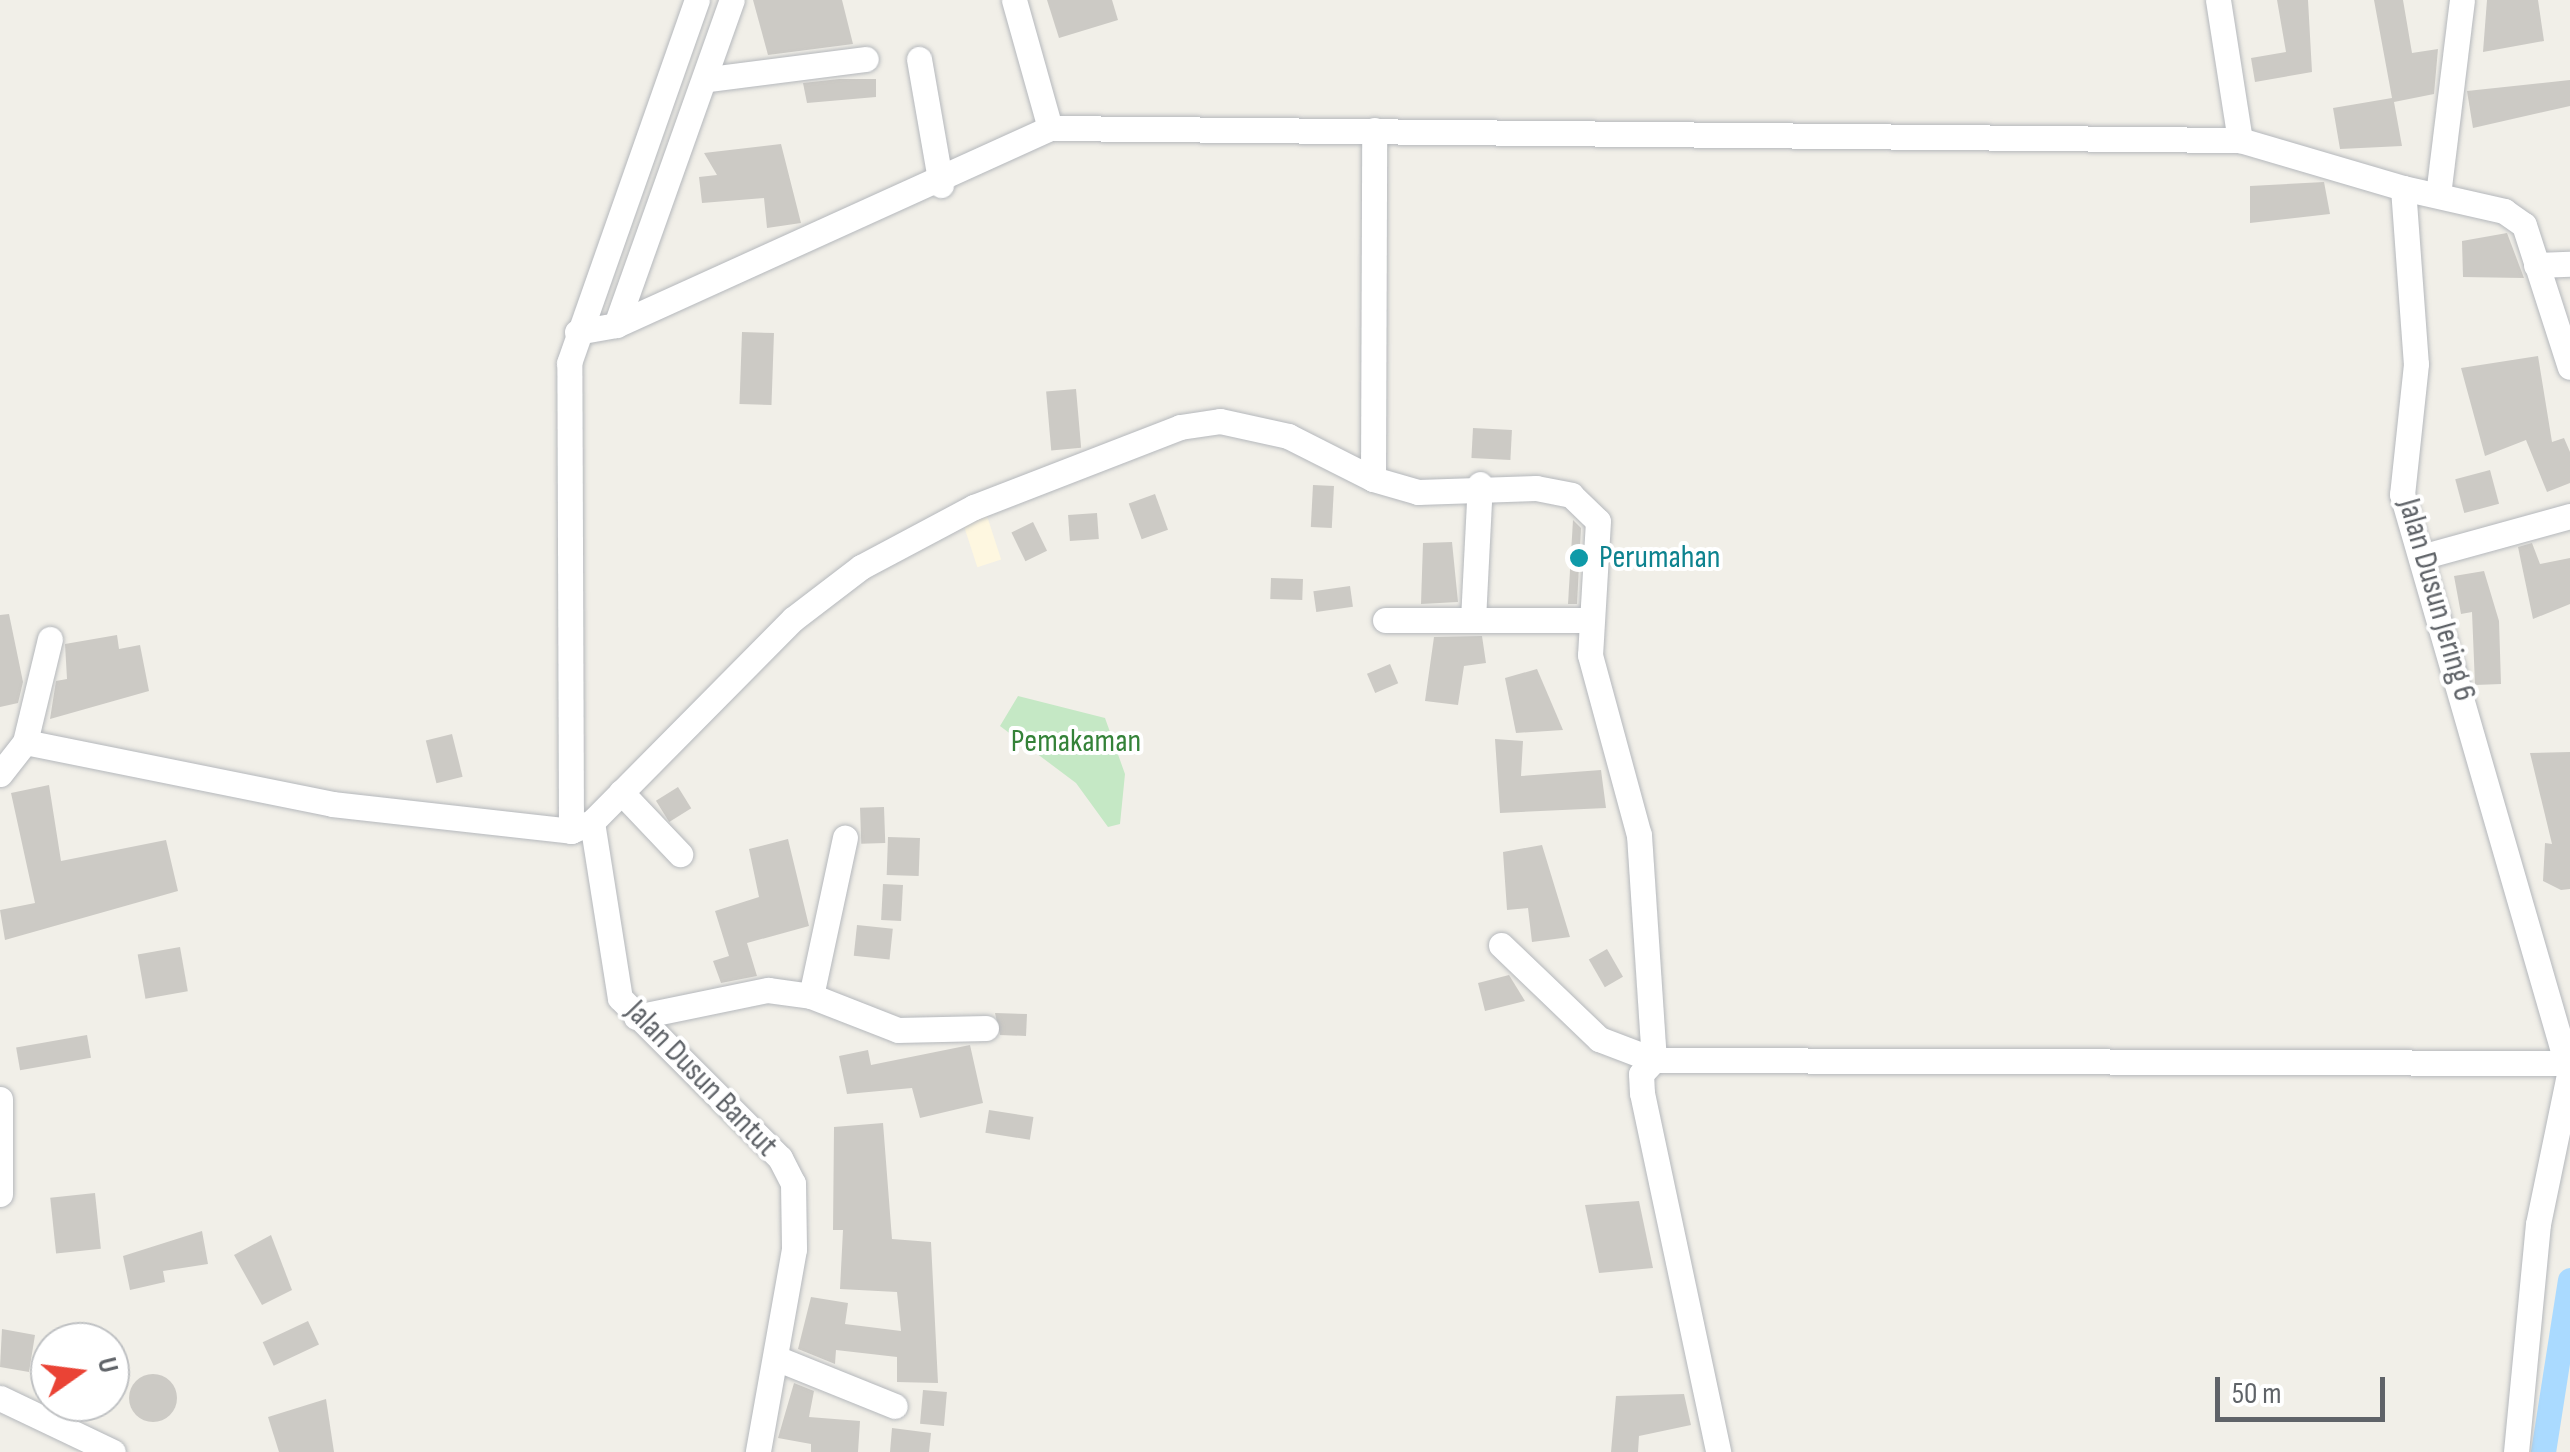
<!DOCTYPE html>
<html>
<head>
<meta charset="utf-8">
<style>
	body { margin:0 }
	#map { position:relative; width:2570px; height:1452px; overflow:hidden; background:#f1efe8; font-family:"Sofia Sans Condensed",sans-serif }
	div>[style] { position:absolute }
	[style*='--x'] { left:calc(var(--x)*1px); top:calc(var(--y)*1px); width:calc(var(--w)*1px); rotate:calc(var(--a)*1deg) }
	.commercial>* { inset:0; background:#fef7e0; transform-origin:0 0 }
	.green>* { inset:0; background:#c5e8c5 }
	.canal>* { height:25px; margin:-12.5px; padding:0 12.5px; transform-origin:12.5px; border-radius:12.5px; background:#aadaff }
	.building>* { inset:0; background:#cccac5; transform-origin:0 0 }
	.round { border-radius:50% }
	.roads { filter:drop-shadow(0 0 2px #b5b8bc) drop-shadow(0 0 2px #b5b8bc) }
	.minor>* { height:25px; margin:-12.5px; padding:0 12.5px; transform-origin:12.5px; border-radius:12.5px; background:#fff }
	.dots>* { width:28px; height:28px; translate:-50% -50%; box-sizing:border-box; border:5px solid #fff; border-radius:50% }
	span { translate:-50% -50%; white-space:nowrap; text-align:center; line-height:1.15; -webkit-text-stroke:8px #fff; paint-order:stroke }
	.culture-label { font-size:32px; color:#0d838f }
	.left { translate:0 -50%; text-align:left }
	.street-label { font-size:32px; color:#5f6368 }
	.park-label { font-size:32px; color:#348238 }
	.north { position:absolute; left:30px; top:1322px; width:100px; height:100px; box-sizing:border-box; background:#fff; border:2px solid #bfc1c3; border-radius:50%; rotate:76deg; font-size:28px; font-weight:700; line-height:40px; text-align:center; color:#5f6368 }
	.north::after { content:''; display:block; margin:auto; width:35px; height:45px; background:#ea4335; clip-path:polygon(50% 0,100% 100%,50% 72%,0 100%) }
	.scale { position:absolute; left:2215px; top:1377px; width:170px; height:45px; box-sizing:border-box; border:5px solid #5f6368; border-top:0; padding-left:12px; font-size:30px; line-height:35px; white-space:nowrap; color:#5f6368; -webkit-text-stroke:8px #fff; paint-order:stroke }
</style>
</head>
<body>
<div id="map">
	<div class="commercial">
		<div style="left:986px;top:513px;width:49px;height:25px;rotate:72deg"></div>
	</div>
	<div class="green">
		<div style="clip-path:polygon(1018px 696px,1105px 718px,1125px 774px,1120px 824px,1108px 827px,1076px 783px,1000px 726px)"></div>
	</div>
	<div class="canal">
		<div style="--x:2543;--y:1452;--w:174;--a:-81.1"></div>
	</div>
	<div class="building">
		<div style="clip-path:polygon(753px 0,842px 0,853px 44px,768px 55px)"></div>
		<div style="clip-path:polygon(1047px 0,1112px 0,1118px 20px,1059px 38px)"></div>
		<div style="clip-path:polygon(2277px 0,2308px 0,2312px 72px,2255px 82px,2251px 58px,2286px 52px)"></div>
		<div style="clip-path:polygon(2374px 0,2403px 0,2412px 53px,2438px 49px,2434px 94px,2394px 102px,2402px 146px,2340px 149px,2333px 108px,2392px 98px)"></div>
		<div style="clip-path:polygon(2487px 0,2538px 0,2544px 41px,2483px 52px)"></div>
		<div style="clip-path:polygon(839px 79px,876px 79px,876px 97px,807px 103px,803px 83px)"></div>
		<div style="clip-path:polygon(2570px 80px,2570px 106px,2473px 128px,2467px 91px)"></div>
		<div style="clip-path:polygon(781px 144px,801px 223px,767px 228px,764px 198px,702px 203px,699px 177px,717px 175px,704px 153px)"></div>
		<div style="clip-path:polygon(2324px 182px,2330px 214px,2250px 223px,2250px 186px)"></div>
		<div style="clip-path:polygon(2507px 233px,2524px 278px,2463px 277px,2462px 241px)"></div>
		<div style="left:742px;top:332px;width:32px;height:72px;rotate:2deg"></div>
		<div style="clip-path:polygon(2538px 356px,2552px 442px,2564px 438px,2570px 452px,2570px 483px,2547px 492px,2526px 440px,2485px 456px,2461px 368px)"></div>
		<div style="left:1076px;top:389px;width:59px;height:30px;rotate:85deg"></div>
		<div style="left:1473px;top:428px;width:39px;height:30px;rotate:3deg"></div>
		<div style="left:2490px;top:470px;width:35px;height:36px;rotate:75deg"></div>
		<div style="left:1313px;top:485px;width:21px;height:42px;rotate:3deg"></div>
		<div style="left:1155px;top:494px;width:38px;height:28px;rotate:70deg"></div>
		<div style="left:1097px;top:513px;width:26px;height:29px;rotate:86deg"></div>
		<div style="clip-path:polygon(1573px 520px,1581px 528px,1577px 604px,1568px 604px)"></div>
		<div style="left:1033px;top:522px;width:32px;height:24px;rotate:64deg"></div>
		<div style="clip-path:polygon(1452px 542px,1458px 602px,1421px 604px,1423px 543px)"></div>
		<div style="clip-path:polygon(2532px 543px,2540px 564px,2570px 558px,2570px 604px,2533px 619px,2518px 547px)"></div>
		<div style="clip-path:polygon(2484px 571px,2499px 621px,2501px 684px,2475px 685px,2472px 612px,2461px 614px,2454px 576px)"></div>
		<div style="left:1271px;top:578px;width:32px;height:21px;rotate:2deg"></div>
		<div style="left:1350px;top:586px;width:21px;height:37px;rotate:82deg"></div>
		<div style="clip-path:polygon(9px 614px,23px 682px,18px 703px,0 707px,0 615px)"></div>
		<div style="clip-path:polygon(117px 635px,119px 649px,140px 645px,149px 691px,50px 719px,56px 681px,67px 679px,65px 644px)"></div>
		<div style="clip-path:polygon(1482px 636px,1486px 663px,1464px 666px,1458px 705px,1425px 701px,1434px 637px)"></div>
		<div style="left:1390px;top:664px;width:21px;height:25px;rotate:67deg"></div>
		<div style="clip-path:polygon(1537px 669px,1563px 730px,1516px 733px,1505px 678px)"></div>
		<div style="left:452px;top:734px;width:44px;height:27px;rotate:76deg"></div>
		<div style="clip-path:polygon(1495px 739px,1523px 741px,1521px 776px,1601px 770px,1606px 808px,1500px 813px)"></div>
		<div style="clip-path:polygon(2570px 752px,2570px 889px,2561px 890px,2543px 881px,2545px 843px,2552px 844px,2530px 753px)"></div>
		<div style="clip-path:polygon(49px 785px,61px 861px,166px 840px,178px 891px,5px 940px,0 910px,35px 903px,11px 793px)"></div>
		<div style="left:678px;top:787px;width:25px;height:26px;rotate:58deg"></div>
		<div style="left:884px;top:807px;width:36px;height:24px;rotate:88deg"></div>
		<div style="left:888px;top:837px;width:32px;height:38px;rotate:2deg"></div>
		<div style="clip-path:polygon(788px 839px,809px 926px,747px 943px,757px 976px,721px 983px,713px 961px,729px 956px,715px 911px,759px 897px,749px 849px)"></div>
		<div style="clip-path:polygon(1542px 845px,1570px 937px,1532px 942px,1528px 908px,1507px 910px,1503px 852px)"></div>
		<div style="left:883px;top:884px;width:20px;height:36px;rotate:3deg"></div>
		<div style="left:857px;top:925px;width:36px;height:31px;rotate:6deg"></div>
		<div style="left:180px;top:947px;width:45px;height:43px;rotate:80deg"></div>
		<div style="left:1607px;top:949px;width:32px;height:21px;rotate:60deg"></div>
		<div style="clip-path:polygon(1509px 975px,1525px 1001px,1485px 1011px,1478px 983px)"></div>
		<div style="clip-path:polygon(995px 1013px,1027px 1014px,1026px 1036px,1000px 1035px)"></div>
		<div style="left:87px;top:1035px;width:23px;height:72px;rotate:80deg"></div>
		<div style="clip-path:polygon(970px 1045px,983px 1103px,920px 1118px,912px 1088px,847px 1094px,839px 1056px,868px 1050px,871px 1065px)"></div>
		<div style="left:989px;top:1110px;width:45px;height:23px;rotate:9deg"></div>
		<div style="clip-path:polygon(883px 1123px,892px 1239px,931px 1242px,938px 1383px,897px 1382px,897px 1357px,836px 1350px,835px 1364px,798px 1349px,811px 1297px,848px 1303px,845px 1324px,901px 1331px,897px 1292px,840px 1289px,843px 1230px,833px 1230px,834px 1127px)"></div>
		<div style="left:95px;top:1193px;width:56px;height:45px;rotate:84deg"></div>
		<div style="clip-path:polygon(1639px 1201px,1653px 1268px,1599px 1273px,1585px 1205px)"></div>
		<div style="clip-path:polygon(202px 1231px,208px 1264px,163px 1271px,165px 1282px,130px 1290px,123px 1256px)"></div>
		<div style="clip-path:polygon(271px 1235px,292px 1290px,262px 1305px,234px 1255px)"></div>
		<div style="left:308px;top:1321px;width:26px;height:50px;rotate:65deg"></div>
		<div style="clip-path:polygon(2px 1329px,35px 1335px,29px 1372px,0 1367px)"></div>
		<div class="round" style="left:129px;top:1374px;width:48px;height:48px"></div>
		<div style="clip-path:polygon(794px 1383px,814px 1391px,809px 1417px,860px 1421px,858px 1452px,811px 1452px,811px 1444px,778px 1438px)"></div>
		<div style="left:923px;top:1390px;width:24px;height:34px;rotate:5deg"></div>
		<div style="clip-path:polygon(1684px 1394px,1691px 1425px,1639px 1436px,1638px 1452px,1611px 1452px,1616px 1396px)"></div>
		<div style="clip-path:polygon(326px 1399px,334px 1452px,279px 1452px,268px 1417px)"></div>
		<div style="clip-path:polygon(892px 1428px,931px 1433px,929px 1452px,890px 1452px)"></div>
	</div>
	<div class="roads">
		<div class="minor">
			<div style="--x:1014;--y:0;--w:133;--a:74.3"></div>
			<div style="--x:2218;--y:0;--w:142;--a:81.1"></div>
			<div style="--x:2240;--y:140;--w:170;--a:16.4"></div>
			<div style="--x:2403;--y:188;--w:176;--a:85.8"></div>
			<div style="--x:2416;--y:364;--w:131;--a:96.1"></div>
			<div style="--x:2402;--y:494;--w:602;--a:73.88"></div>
			<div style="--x:919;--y:59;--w:128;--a:80.1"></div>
			<div style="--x:709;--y:79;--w:158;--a:-7.3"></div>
			<div style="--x:2403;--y:188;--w:104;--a:12.8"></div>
			<div style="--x:2504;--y:211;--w:24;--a:35"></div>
			<div style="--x:2524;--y:225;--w:149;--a:72.1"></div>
			<div style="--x:2438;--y:195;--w:196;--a:-83"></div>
			<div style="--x:2536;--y:265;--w:34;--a:-2"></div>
			<div style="--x:616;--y:325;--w:345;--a:-70.4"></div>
			<div style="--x:577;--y:332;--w:40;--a:-10"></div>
			<div style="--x:616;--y:325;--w:477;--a:-24.4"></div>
			<div style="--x:1050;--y:128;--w:1190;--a:0.58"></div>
			<div style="--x:1373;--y:479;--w:47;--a:16.1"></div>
			<div style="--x:1418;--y:492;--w:118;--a:-1.9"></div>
			<div style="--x:1536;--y:488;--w:36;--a:11"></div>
			<div style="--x:1571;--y:495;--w:37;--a:44"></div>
			<div style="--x:1598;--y:521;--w:134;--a:93.4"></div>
			<div style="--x:1590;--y:655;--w:187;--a:74.8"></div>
			<div style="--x:1639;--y:835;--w:225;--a:86.2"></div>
			<div style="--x:2421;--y:557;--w:155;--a:-15.4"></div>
			<div style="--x:1385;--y:620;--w:206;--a:0"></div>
			<div style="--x:1473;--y:620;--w:136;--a:-87.1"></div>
			<div style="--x:25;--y:742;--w:313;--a:11.4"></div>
			<div style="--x:332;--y:804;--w:241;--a:6.4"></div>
			<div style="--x:571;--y:831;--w:23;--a:-23"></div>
			<div style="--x:592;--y:822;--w:286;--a:-45.3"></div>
			<div style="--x:793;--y:619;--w:86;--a:-37.4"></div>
			<div style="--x:861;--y:567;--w:128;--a:-28"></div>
			<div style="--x:974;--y:507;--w:221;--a:-21.2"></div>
			<div style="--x:1180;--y:427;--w:40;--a:-8.5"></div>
			<div style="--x:1220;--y:421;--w:70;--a:12.4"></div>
			<div style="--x:1288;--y:436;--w:95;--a:26.8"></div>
			<div style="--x:1373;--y:479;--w:349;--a:-89.8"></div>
			<div style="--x:0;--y:774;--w:41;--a:-52"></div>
			<div style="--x:25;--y:742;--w:106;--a:-76.4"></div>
			<div style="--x:621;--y:792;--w:86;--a:46.4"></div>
			<div style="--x:592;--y:822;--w:178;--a:81"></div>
			<div style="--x:620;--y:998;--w:226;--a:45"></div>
			<div style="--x:780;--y:1158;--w:28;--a:63"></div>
			<div style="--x:793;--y:1183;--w:66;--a:89.1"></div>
			<div style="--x:794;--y:1249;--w:206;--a:100.1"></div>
			<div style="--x:571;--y:831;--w:468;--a:-90.2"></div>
			<div style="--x:569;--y:363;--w:385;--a:-70.6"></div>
			<div style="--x:1501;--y:945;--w:136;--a:43.8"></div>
			<div style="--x:1599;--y:1039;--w:59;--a:20.9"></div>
			<div style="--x:1654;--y:1060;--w:909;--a:0.19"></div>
			<div style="--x:811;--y:996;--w:162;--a:-77.9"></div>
			<div style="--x:636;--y:1017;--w:135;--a:-11.6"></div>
			<div style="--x:768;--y:990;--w:43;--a:7.9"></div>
			<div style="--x:811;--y:996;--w:93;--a:21.3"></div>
			<div style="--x:898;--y:1030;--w:88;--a:-1.3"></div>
			<div style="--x:1654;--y:1060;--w:19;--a:133"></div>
			<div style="--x:1641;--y:1074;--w:19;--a:87"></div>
			<div style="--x:1642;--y:1093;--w:367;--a:78"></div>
			<div style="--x:0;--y:1099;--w:95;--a:90"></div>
			<div style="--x:776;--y:1358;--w:128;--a:22"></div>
			<div style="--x:0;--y:1398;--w:125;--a:25.5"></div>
			<div style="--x:2516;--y:1452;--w:229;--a:-84.5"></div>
			<div style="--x:2538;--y:1224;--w:157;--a:-78.3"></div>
		</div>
	</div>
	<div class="dots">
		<div style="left:1579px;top:558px;background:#0f9aa8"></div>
	</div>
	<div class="culture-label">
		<span class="left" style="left:1599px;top:558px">Perumahan</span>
	</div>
	<div class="street-label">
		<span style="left:2436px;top:600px;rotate:74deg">Jalan Dusun Jering 6</span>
		<span style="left:701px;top:1079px;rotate:46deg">Jalan Dusun Bantut</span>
	</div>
	<div class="park-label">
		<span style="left:1076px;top:742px">Pemakaman</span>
	</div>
	<div class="north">U</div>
	<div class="scale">50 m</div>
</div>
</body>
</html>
